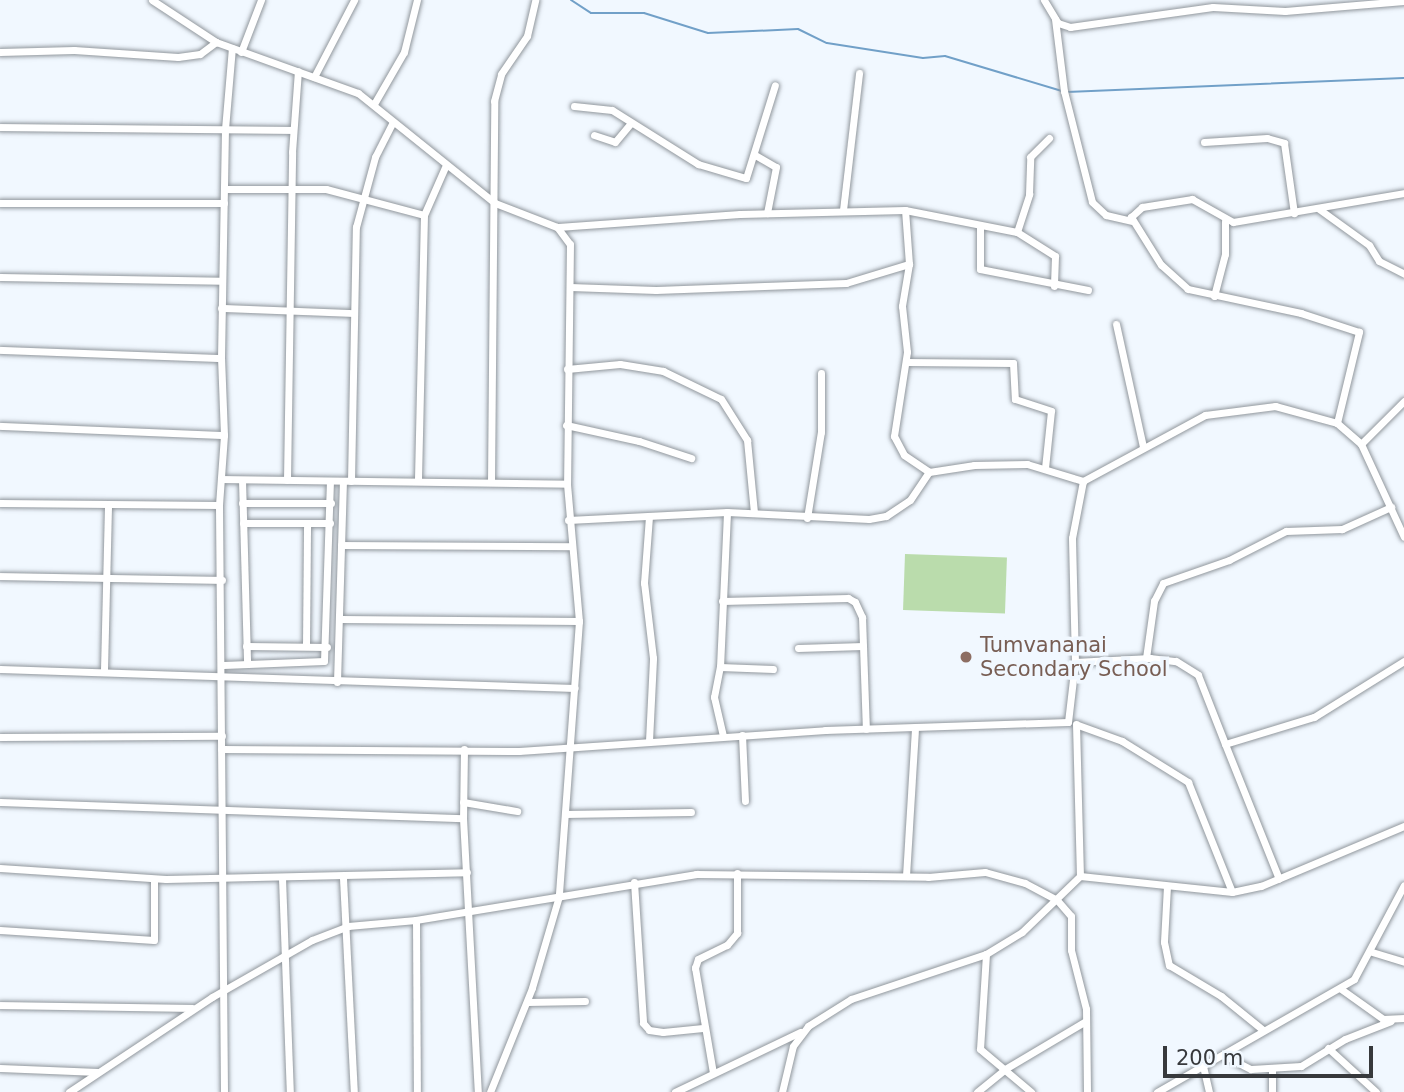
<!DOCTYPE html>
<html>
<head>
<meta charset="utf-8">
<style>
	body { margin:0 }
	#map { position:relative; width:1404px; height:1092px; overflow:hidden; background:#f1f8ff; font-family:"DejaVu Sans",sans-serif }
	div>[style] { position:absolute }
	[style*='--x'] { left:calc(var(--x)*1px); top:calc(var(--y)*1px); width:calc(var(--w)*1px); rotate:calc(var(--a)*1deg) }
	.green>* { inset:0; background:#badcac; transform-origin:0 0 }
	.stream>* { height:2px; margin:-1px; padding:0 1px; transform-origin:1px; border-radius:1px; background:#71a0c8 }
	.roads { filter:drop-shadow(0 0 2px #91979d) drop-shadow(0 0 2px #91979d) }
	.street>* { height:7px; margin:-3.5px; padding:0 3.5px; transform-origin:3.5px; border-radius:3.5px; background:#fff }
	.dots>* { width:19px; height:19px; translate:-50% -50%; box-sizing:border-box; border:4px solid #f1f8ff; border-radius:50% }
	span { translate:-50% -50%; white-space:nowrap; text-align:center; line-height:1.15; -webkit-text-stroke:7px #f1f8ff; paint-order:stroke }
	.education-label { font-size:21px; color:#785e54 }
	.left { translate:0 -50%; text-align:left }
	.scale { position:absolute; left:1163px; top:1046px; width:210px; height:32px; box-sizing:border-box; border:4px solid #37393c; border-top:0; padding-left:9px; font-size:21px; line-height:24px; white-space:nowrap; color:#37393c; -webkit-text-stroke:5px #f1f8ff; paint-order:stroke }
</style>
</head>
<body>
<div id="map">
	<div class="green">
		<div style="left:905px;top:554px;width:102px;height:56px;rotate:2deg"></div>
	</div>
	<div class="stream">
		<div style="--x:571;--y:0;--w:24;--a:33"></div>
		<div style="--x:591;--y:13;--w:53;--a:0"></div>
		<div style="--x:644;--y:13;--w:67;--a:17.4"></div>
		<div style="--x:708;--y:33;--w:90;--a:-2.5"></div>
		<div style="--x:798;--y:29;--w:32;--a:26"></div>
		<div style="--x:827;--y:43;--w:97;--a:8.9"></div>
		<div style="--x:923;--y:58;--w:22;--a:-5"></div>
		<div style="--x:945;--y:56;--w:122;--a:16.7"></div>
		<div style="--x:1067;--y:92;--w:337;--a:-2.4"></div>
	</div>
	<div class="roads">
		<div class="street">
			<div style="--x:152;--y:0;--w:77;--a:33.3"></div>
			<div style="--x:216;--y:42;--w:151;--a:19.8"></div>
			<div style="--x:358;--y:93;--w:176;--a:38.8"></div>
			<div style="--x:495;--y:203;--w:66;--a:21.2"></div>
			<div style="--x:557;--y:227;--w:21;--a:53"></div>
			<div style="--x:570;--y:244;--w:240;--a:90.7"></div>
			<div style="--x:567;--y:484;--w:138;--a:85"></div>
			<div style="--x:579;--y:621;--w:276;--a:94.2"></div>
			<div style="--x:559;--y:896;--w:96;--a:106.4"></div>
			<div style="--x:532;--y:988;--w:112;--a:112"></div>
			<div style="--x:1044;--y:0;--w:27;--a:59"></div>
			<div style="--x:1058;--y:23;--w:13;--a:18"></div>
			<div style="--x:1070;--y:27;--w:144;--a:-8"></div>
			<div style="--x:1213;--y:7;--w:72;--a:3.2"></div>
			<div style="--x:1285;--y:11;--w:119;--a:-4.8"></div>
			<div style="--x:1055;--y:19;--w:73;--a:82.9"></div>
			<div style="--x:1064;--y:91;--w:114;--a:75.8"></div>
			<div style="--x:1092;--y:202;--w:19;--a:43"></div>
			<div style="--x:1106;--y:215;--w:26;--a:13"></div>
			<div style="--x:0;--y:52;--w:74;--a:-1.5"></div>
			<div style="--x:74;--y:50;--w:104;--a:3.9"></div>
			<div style="--x:178;--y:57;--w:22;--a:-8"></div>
			<div style="--x:200;--y:54;--w:20;--a:-37"></div>
			<div style="--x:241;--y:52;--w:56;--a:-69"></div>
			<div style="--x:314;--y:77;--w:87;--a:-62.5"></div>
			<div style="--x:374;--y:104;--w:60;--a:-60"></div>
			<div style="--x:404;--y:52;--w:54;--a:-76"></div>
			<div style="--x:574;--y:106;--w:38;--a:6"></div>
			<div style="--x:612;--y:110;--w:102;--a:32.1"></div>
			<div style="--x:698;--y:164;--w:50;--a:16.3"></div>
			<div style="--x:746;--y:178;--w:97;--a:-72.7"></div>
			<div style="--x:0;--y:127;--w:293;--a:0.6"></div>
			<div style="--x:594;--y:135;--w:22;--a:18"></div>
			<div style="--x:615;--y:142;--w:25;--a:-50"></div>
			<div style="--x:1204;--y:142;--w:63;--a:-3.6"></div>
			<div style="--x:1267;--y:138;--w:18;--a:16"></div>
			<div style="--x:1284;--y:143;--w:71;--a:81.9"></div>
			<div style="--x:755;--y:155;--w:24;--a:30"></div>
			<div style="--x:776;--y:167;--w:47;--a:101.1"></div>
			<div style="--x:224;--y:189;--w:102;--a:0"></div>
			<div style="--x:326;--y:189;--w:101;--a:14.9"></div>
			<div style="--x:0;--y:203;--w:224;--a:0"></div>
			<div style="--x:1319;--y:209;--w:62;--a:35.8"></div>
			<div style="--x:1369;--y:245;--w:19;--a:58"></div>
			<div style="--x:1379;--y:261;--w:28;--a:27"></div>
			<div style="--x:843;--y:210;--w:138;--a:-83.3"></div>
			<div style="--x:980;--y:226;--w:43;--a:90"></div>
			<div style="--x:980;--y:269;--w:110;--a:11"></div>
			<div style="--x:558;--y:227;--w:182;--a:-4.1"></div>
			<div style="--x:740;--y:214;--w:165;--a:-1.4"></div>
			<div style="--x:905;--y:210;--w:114;--a:11.1"></div>
			<div style="--x:1017;--y:232;--w:45;--a:32.3"></div>
			<div style="--x:1055;--y:256;--w:30;--a:92"></div>
			<div style="--x:1017;--y:232;--w:40;--a:-72"></div>
			<div style="--x:1029;--y:194;--w:37;--a:-88"></div>
			<div style="--x:1030;--y:157;--w:27;--a:-45"></div>
			<div style="--x:909;--y:264;--w:43;--a:99.5"></div>
			<div style="--x:902;--y:306;--w:46;--a:83.8"></div>
			<div style="--x:907;--y:352;--w:85;--a:98.8"></div>
			<div style="--x:894;--y:436;--w:21;--a:62"></div>
			<div style="--x:904;--y:455;--w:30;--a:34"></div>
			<div style="--x:0;--y:277;--w:221;--a:1"></div>
			<div style="--x:570;--y:287;--w:86;--a:2"></div>
			<div style="--x:656;--y:290;--w:190;--a:-2.1"></div>
			<div style="--x:846;--y:283;--w:66;--a:-16.8"></div>
			<div style="--x:909;--y:264;--w:54;--a:-94.2"></div>
			<div style="--x:1214;--y:296;--w:43;--a:-75.3"></div>
			<div style="--x:1225;--y:254;--w:33;--a:-90"></div>
			<div style="--x:221;--y:308;--w:130;--a:2.2"></div>
			<div style="--x:1116;--y:324;--w:126;--a:77.6"></div>
			<div style="--x:0;--y:350;--w:221;--a:2.1"></div>
			<div style="--x:906;--y:362;--w:107;--a:0.5"></div>
			<div style="--x:1013;--y:363;--w:36;--a:87"></div>
			<div style="--x:1015;--y:399;--w:38;--a:18"></div>
			<div style="--x:1051;--y:411;--w:57;--a:96"></div>
			<div style="--x:567;--y:369;--w:53;--a:-5.4"></div>
			<div style="--x:620;--y:364;--w:44;--a:9.2"></div>
			<div style="--x:663;--y:371;--w:64;--a:25.8"></div>
			<div style="--x:721;--y:399;--w:49;--a:57.6"></div>
			<div style="--x:747;--y:440;--w:73;--a:84.5"></div>
			<div style="--x:1337;--y:423;--w:94;--a:-76.4"></div>
			<div style="--x:1359;--y:332;--w:61;--a:-161.9"></div>
			<div style="--x:1301;--y:313;--w:116;--a:-168"></div>
			<div style="--x:1188;--y:289;--w:36;--a:-138"></div>
			<div style="--x:1161;--y:265;--w:57;--a:-122"></div>
			<div style="--x:1131;--y:217;--w:15;--a:-42"></div>
			<div style="--x:1142;--y:207;--w:51;--a:-9.1"></div>
			<div style="--x:1192;--y:199;--w:47;--a:29.3"></div>
			<div style="--x:1233;--y:222;--w:173;--a:-9.6"></div>
			<div style="--x:566;--y:425;--w:75;--a:12.4"></div>
			<div style="--x:639;--y:441;--w:55;--a:18.1"></div>
			<div style="--x:0;--y:426;--w:224;--a:2.3"></div>
			<div style="--x:1361;--y:444;--w:61;--a:-45"></div>
			<div style="--x:223;--y:479;--w:344;--a:0.8"></div>
			<div style="--x:418;--y:479;--w:264;--a:-88.7"></div>
			<div style="--x:424;--y:215;--w:55;--a:-66.3"></div>
			<div style="--x:242;--y:480;--w:183;--a:88.4"></div>
			<div style="--x:287;--y:480;--w:328;--a:-89.1"></div>
			<div style="--x:292;--y:152;--w:81;--a:-85.8"></div>
			<div style="--x:351;--y:481;--w:254;--a:-88.9"></div>
			<div style="--x:356;--y:227;--w:73;--a:-74.8"></div>
			<div style="--x:375;--y:157;--w:39;--a:-63"></div>
			<div style="--x:491;--y:482;--w:381;--a:-89.5"></div>
			<div style="--x:494;--y:101;--w:28;--a:-75"></div>
			<div style="--x:501;--y:74;--w:46;--a:-55.6"></div>
			<div style="--x:527;--y:36;--w:37;--a:-77"></div>
			<div style="--x:0;--y:503;--w:219;--a:0.5"></div>
			<div style="--x:242;--y:503;--w:89;--a:0"></div>
			<div style="--x:807;--y:518;--w:87;--a:-80.8"></div>
			<div style="--x:821;--y:432;--w:59;--a:-90"></div>
			<div style="--x:568;--y:520;--w:159;--a:-2.9"></div>
			<div style="--x:727;--y:512;--w:142;--a:2.8"></div>
			<div style="--x:869;--y:519;--w:17;--a:-10"></div>
			<div style="--x:886;--y:516;--w:29;--a:-34"></div>
			<div style="--x:910;--y:500;--w:34;--a:-56"></div>
			<div style="--x:929;--y:472;--w:46;--a:-8.8"></div>
			<div style="--x:974;--y:465;--w:53;--a:-1.1"></div>
			<div style="--x:1027;--y:464;--w:59;--a:16.9"></div>
			<div style="--x:243;--y:523;--w:87;--a:0"></div>
			<div style="--x:341;--y:545;--w:229;--a:0.3"></div>
			<div style="--x:0;--y:576;--w:222;--a:1"></div>
			<div style="--x:722;--y:601;--w:126;--a:-1.4"></div>
			<div style="--x:848;--y:598;--w:8;--a:30"></div>
			<div style="--x:855;--y:602;--w:17;--a:65"></div>
			<div style="--x:862;--y:617;--w:112;--a:88"></div>
			<div style="--x:340;--y:619;--w:239;--a:0.5"></div>
			<div style="--x:246;--y:646;--w:81;--a:0.7"></div>
			<div style="--x:306;--y:646;--w:123;--a:-89.5"></div>
			<div style="--x:798;--y:648;--w:65;--a:-1.8"></div>
			<div style="--x:1146;--y:658;--w:58;--a:-82"></div>
			<div style="--x:1154;--y:601;--w:20;--a:-63"></div>
			<div style="--x:1163;--y:583;--w:70;--a:-19.2"></div>
			<div style="--x:1229;--y:560;--w:64;--a:-27"></div>
			<div style="--x:1286;--y:531;--w:56;--a:-2"></div>
			<div style="--x:1342;--y:529;--w:54;--a:-24.2"></div>
			<div style="--x:1075;--y:662;--w:124;--a:-91.4"></div>
			<div style="--x:1072;--y:538;--w:58;--a:-79.1"></div>
			<div style="--x:1083;--y:481;--w:139;--a:-28.4"></div>
			<div style="--x:1205;--y:415;--w:71;--a:-7.3"></div>
			<div style="--x:1275;--y:406;--w:64;--a:15.3"></div>
			<div style="--x:1337;--y:423;--w:32;--a:41"></div>
			<div style="--x:1361;--y:444;--w:102;--a:65.2"></div>
			<div style="--x:223;--y:665;--w:101;--a:-2.3"></div>
			<div style="--x:324;--y:661;--w:180;--a:-88.1"></div>
			<div style="--x:720;--y:667;--w:53;--a:2.2"></div>
			<div style="--x:0;--y:669;--w:575;--a:1.89"></div>
			<div style="--x:104;--y:670;--w:166;--a:-88.6"></div>
			<div style="--x:337;--y:682;--w:201;--a:-88.3"></div>
			<div style="--x:1076;--y:724;--w:152;--a:88.5"></div>
			<div style="--x:1078;--y:725;--w:47;--a:20"></div>
			<div style="--x:1122;--y:741;--w:78;--a:31.8"></div>
			<div style="--x:1188;--y:782;--w:118;--a:68.2"></div>
			<div style="--x:742;--y:735;--w:66;--a:87.4"></div>
			<div style="--x:723;--y:736;--w:40;--a:-103"></div>
			<div style="--x:714;--y:697;--w:31;--a:-79"></div>
			<div style="--x:720;--y:667;--w:155;--a:-87.4"></div>
			<div style="--x:0;--y:737;--w:222;--a:-0.3"></div>
			<div style="--x:649;--y:741;--w:83;--a:-87.2"></div>
			<div style="--x:653;--y:658;--w:76;--a:-96.8"></div>
			<div style="--x:644;--y:583;--w:67;--a:-85.7"></div>
			<div style="--x:1225;--y:744;--w:145;--a:68.2"></div>
			<div style="--x:221;--y:749;--w:298;--a:0.4"></div>
			<div style="--x:519;--y:751;--w:307;--a:-3.9"></div>
			<div style="--x:825;--y:730;--w:243;--a:-1.9"></div>
			<div style="--x:1068;--y:722;--w:60;--a:-83.3"></div>
			<div style="--x:1075;--y:662;--w:75;--a:-3.1"></div>
			<div style="--x:1150;--y:658;--w:26;--a:7"></div>
			<div style="--x:1176;--y:661;--w:26;--a:32"></div>
			<div style="--x:1198;--y:675;--w:74;--a:68.6"></div>
			<div style="--x:1225;--y:744;--w:93;--a:-16.9"></div>
			<div style="--x:1314;--y:717;--w:106;--a:-31.9"></div>
			<div style="--x:464;--y:749;--w:69;--a:90.8"></div>
			<div style="--x:463;--y:818;--w:274;--a:86.9"></div>
			<div style="--x:0;--y:802;--w:463;--a:2"></div>
			<div style="--x:463;--y:802;--w:55;--a:9.5"></div>
			<div style="--x:565;--y:814;--w:126;--a:-0.9"></div>
			<div style="--x:0;--y:868;--w:166;--a:3.8"></div>
			<div style="--x:166;--y:879;--w:301;--a:-1.3"></div>
			<div style="--x:906;--y:876;--w:149;--a:-86.5"></div>
			<div style="--x:282;--y:878;--w:214;--a:87.9"></div>
			<div style="--x:343;--y:878;--w:214;--a:87.1"></div>
			<div style="--x:634;--y:882;--w:141;--a:86.3"></div>
			<div style="--x:643;--y:1023;--w:9;--a:49"></div>
			<div style="--x:649;--y:1030;--w:14;--a:8"></div>
			<div style="--x:663;--y:1032;--w:40;--a:-5.7"></div>
			<div style="--x:1167;--y:886;--w:56;--a:93.1"></div>
			<div style="--x:1164;--y:942;--w:24;--a:78"></div>
			<div style="--x:1169;--y:965;--w:61;--a:30.8"></div>
			<div style="--x:1221;--y:996;--w:54;--a:39"></div>
			<div style="--x:416;--y:920;--w:172;--a:89.7"></div>
			<div style="--x:0;--y:930;--w:154;--a:3.7"></div>
			<div style="--x:154;--y:940;--w:61;--a:-90"></div>
			<div style="--x:1372;--y:952;--w:34;--a:17"></div>
			<div style="--x:986;--y:954;--w:95;--a:93.6"></div>
			<div style="--x:980;--y:1049;--w:67;--a:40.1"></div>
			<div style="--x:1341;--y:989;--w:52;--a:35.5"></div>
			<div style="--x:1383;--y:1019;--w:21;--a:-3"></div>
			<div style="--x:527;--y:1002;--w:58;--a:-1"></div>
			<div style="--x:0;--y:1005;--w:192;--a:0.9"></div>
			<div style="--x:1328;--y:1048;--w:65;--a:42.5"></div>
			<div style="--x:1223;--y:1055;--w:31;--a:27"></div>
			<div style="--x:1251;--y:1069;--w:50;--a:-3.4"></div>
			<div style="--x:1301;--y:1066;--w:52;--a:-31.5"></div>
			<div style="--x:1345;--y:1039;--w:49;--a:-21.4"></div>
			<div style="--x:1203;--y:1066;--w:27;--a:77"></div>
			<div style="--x:0;--y:1068;--w:98;--a:2.3"></div>
			<div style="--x:713;--y:1073;--w:107;--a:-99.7"></div>
			<div style="--x:695;--y:968;--w:9;--a:-72"></div>
			<div style="--x:698;--y:959;--w:32;--a:-26"></div>
			<div style="--x:727;--y:945;--w:16;--a:-50"></div>
			<div style="--x:737;--y:933;--w:60;--a:-90"></div>
			<div style="--x:69;--y:1092;--w:172;--a:-33.6"></div>
			<div style="--x:212;--y:997;--w:115;--a:-29.7"></div>
			<div style="--x:312;--y:940;--w:39;--a:-21"></div>
			<div style="--x:348;--y:926;--w:68;--a:-5"></div>
			<div style="--x:416;--y:920;--w:284;--a:-9.3"></div>
			<div style="--x:696;--y:874;--w:232;--a:0.7"></div>
			<div style="--x:928;--y:877;--w:57;--a:-5"></div>
			<div style="--x:985;--y:872;--w:41;--a:15.4"></div>
			<div style="--x:1025;--y:883;--w:36;--a:28"></div>
			<div style="--x:1057;--y:900;--w:21;--a:49"></div>
			<div style="--x:1071;--y:916;--w:34;--a:90"></div>
			<div style="--x:1071;--y:950;--w:61;--a:75.7"></div>
			<div style="--x:1086;--y:1009;--w:83;--a:89.3"></div>
			<div style="--x:224;--y:1092;--w:587;--a:-90.49"></div>
			<div style="--x:219;--y:505;--w:70;--a:-85.9"></div>
			<div style="--x:224;--y:435;--w:77;--a:-92.2"></div>
			<div style="--x:221;--y:358;--w:229;--a:-89"></div>
			<div style="--x:225;--y:129;--w:81;--a:-85.1"></div>
			<div style="--x:675;--y:1092;--w:139;--a:-25.6"></div>
			<div style="--x:782;--y:1092;--w:47;--a:-76.6"></div>
			<div style="--x:793;--y:1046;--w:25;--a:-53"></div>
			<div style="--x:808;--y:1026;--w:51;--a:-32.1"></div>
			<div style="--x:851;--y:999;--w:142;--a:-18.4"></div>
			<div style="--x:986;--y:954;--w:42;--a:-31.4"></div>
			<div style="--x:1022;--y:932;--w:81;--a:-44"></div>
			<div style="--x:1080;--y:876;--w:153;--a:6"></div>
			<div style="--x:1232;--y:892;--w:30;--a:-12"></div>
			<div style="--x:1261;--y:886;--w:155;--a:-22.8"></div>
			<div style="--x:977;--y:1092;--w:36;--a:-39"></div>
			<div style="--x:1005;--y:1069;--w:94;--a:-30.7"></div>
			<div style="--x:1157;--y:1092;--w:227;--a:-29.8"></div>
			<div style="--x:1354;--y:979;--w:106;--a:-62"></div>
			<div style="--x:1272;--y:1092;--w:24;--a:-90"></div>
		</div>
	</div>
	<div class="dots">
		<div style="left:966px;top:657px;background:#8d6e63"></div>
	</div>
	<div class="education-label">
		<span class="left" style="left:980px;top:657px">Tumvananai<br>Secondary School</span>
	</div>
	<div class="scale">200 m</div>
</div>
</body>
</html>
